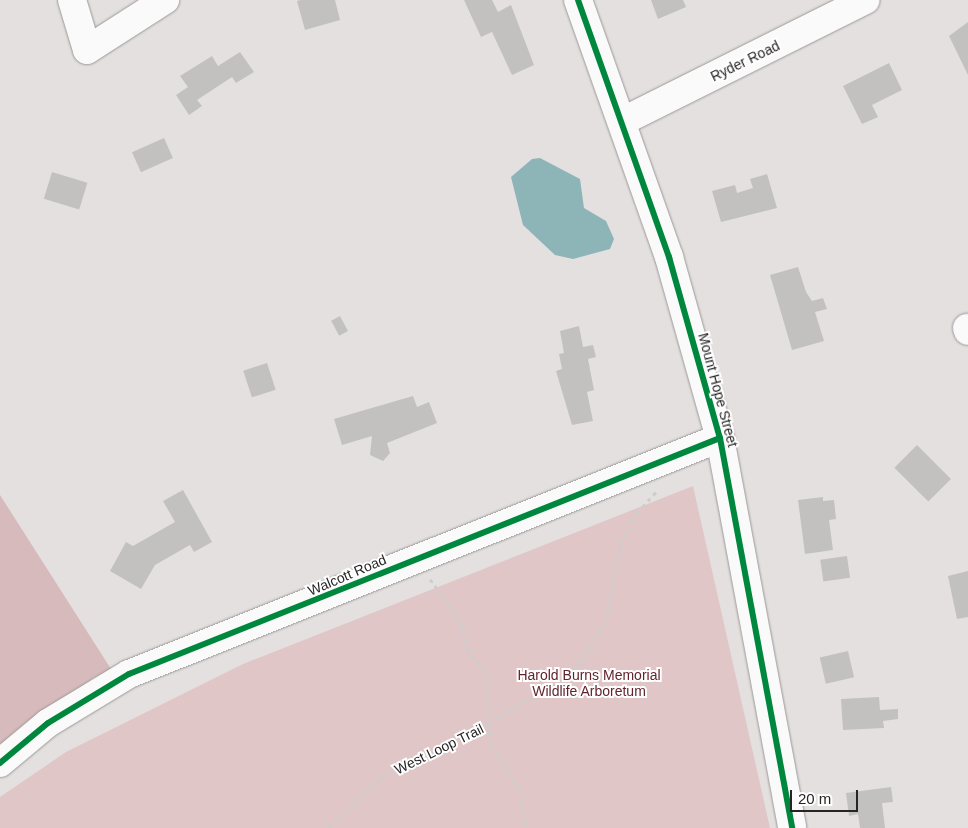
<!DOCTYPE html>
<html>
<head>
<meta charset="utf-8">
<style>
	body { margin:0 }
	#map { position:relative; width:968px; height:828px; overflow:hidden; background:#e4e0e0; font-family:Helvetica,sans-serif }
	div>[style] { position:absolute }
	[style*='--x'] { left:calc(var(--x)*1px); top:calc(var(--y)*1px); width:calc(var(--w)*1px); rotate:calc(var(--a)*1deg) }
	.green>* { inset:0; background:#e0c6c7 }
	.forest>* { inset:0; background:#d7babc }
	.water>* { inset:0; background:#8db5b8 }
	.building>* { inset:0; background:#c3c0c0; transform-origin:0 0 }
	.path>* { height:3px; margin-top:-1.5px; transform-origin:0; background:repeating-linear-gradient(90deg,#cecdcd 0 4px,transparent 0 8px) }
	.roads { filter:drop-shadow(0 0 1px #9c9898) drop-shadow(0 0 1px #9c9898) }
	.minor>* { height:28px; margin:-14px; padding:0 14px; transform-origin:14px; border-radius:14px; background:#fbfafa }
	.cycleway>* { height:6px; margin:-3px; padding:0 3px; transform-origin:3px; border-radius:3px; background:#00873e }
	span { translate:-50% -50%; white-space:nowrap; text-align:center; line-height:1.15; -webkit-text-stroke:4px #fff; paint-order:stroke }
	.street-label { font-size:14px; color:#272425 }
	.park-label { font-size:14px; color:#62232d }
	.scale { position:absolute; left:790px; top:790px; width:68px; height:22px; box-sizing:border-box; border:2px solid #272425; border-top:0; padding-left:6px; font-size:15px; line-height:18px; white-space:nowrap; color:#272425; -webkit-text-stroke:4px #fff; paint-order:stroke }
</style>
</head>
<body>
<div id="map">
	<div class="green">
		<div style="clip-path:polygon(693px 486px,770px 828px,0 828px,0 797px,66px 752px,243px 664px)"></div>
	</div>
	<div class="forest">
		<div style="clip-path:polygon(0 495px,111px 669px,93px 678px,0 752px)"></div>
	</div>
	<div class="water">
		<div style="clip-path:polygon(540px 158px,580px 179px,584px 208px,606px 221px,614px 239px,610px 249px,573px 259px,555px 255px,523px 225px,511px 177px,532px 159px)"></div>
	</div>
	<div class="building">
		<div style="clip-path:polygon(301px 0,335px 0,340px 20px,305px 30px,297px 1px)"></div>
		<div style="clip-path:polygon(464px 0,492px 0,498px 12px,511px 5px,534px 65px,512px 75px,492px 32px,481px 37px)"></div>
		<div style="clip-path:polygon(651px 0,683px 0,686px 7px,658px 19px)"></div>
		<div style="clip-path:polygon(968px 22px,968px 75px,949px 36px)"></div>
		<div style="clip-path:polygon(240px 52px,254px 72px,236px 83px,232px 77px,197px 100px,202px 106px,189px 115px,176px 95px,188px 87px,180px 76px,212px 56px,218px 66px)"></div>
		<div style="clip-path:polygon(889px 63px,902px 90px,872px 105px,878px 117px,862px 124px,843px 86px)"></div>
		<div style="left:164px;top:138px;width:22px;height:35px;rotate:66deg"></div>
		<div style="left:52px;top:172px;width:37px;height:28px;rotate:17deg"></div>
		<div style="clip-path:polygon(767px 174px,777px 208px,721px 222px,712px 191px,735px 185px,737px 193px,753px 188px,750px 179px)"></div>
		<div style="clip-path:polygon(798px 267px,806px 292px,812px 301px,823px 298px,827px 309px,815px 312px,824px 341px,792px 350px,770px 275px)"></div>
		<div style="left:340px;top:316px;width:17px;height:10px;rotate:62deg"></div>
		<div style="clip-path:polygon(579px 326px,583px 347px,593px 345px,596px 357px,588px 359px,594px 390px,587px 392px,593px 421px,572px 425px,556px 371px,562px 369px,559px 354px,564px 353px,560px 331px)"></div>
		<div style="left:267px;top:363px;width:28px;height:25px;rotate:72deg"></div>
		<div style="clip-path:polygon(413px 396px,417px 407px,429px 402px,437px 423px,387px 443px,390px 453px,383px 461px,370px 455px,372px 436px,342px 445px,334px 419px)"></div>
		<div style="left:917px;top:445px;width:48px;height:32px;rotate:45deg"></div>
		<div style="clip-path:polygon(183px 490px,212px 542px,194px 552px,190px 545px,155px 565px,141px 589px,110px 571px,126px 542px,133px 546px,175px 522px,163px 501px)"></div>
		<div style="clip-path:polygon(823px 497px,823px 501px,834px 500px,836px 519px,829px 520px,833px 550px,805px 554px,798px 500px)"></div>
		<div style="left:847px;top:556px;width:22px;height:27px;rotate:82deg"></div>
		<div style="clip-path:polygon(968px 571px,968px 617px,957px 619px,948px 576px)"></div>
		<div style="left:848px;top:651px;width:27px;height:29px;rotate:77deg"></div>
		<div style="clip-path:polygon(879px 697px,880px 710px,898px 709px,898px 719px,883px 721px,884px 728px,843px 730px,841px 699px)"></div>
		<div style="clip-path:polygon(891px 787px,893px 802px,882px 803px,885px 828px,860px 828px,858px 814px,849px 816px,846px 793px)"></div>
	</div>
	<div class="path">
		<div style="--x:430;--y:579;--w:54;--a:54.8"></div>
		<div style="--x:461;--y:623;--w:28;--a:77"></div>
		<div style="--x:467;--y:650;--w:32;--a:49"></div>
		<div style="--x:488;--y:674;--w:49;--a:90"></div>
		<div style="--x:488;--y:723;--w:82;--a:-30"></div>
		<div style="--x:559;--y:682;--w:32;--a:-44"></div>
		<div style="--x:582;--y:660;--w:46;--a:-58.4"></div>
		<div style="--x:606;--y:621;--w:78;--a:-79"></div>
		<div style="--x:621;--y:544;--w:35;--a:-63"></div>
		<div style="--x:637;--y:513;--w:31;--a:-48"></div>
		<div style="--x:328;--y:828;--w:74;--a:-43.4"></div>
		<div style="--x:382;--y:777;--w:119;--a:-27"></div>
		<div style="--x:488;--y:723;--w:22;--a:82"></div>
		<div style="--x:491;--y:745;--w:54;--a:57.2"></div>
		<div style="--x:520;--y:790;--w:38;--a:81"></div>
	</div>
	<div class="roads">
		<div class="minor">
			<div style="--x:72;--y:0;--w:52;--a:73.3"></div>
			<div style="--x:87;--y:50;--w:93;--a:-32.7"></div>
			<div style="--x:578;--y:0;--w:273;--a:70.5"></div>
			<div style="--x:669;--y:257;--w:188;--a:74.3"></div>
			<div style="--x:720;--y:438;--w:397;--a:79.5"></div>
			<div style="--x:623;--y:121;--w:271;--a:-26.5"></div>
			<div style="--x:967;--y:328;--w:3;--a:72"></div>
			<div style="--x:0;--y:763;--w:62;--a:-39.8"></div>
			<div style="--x:48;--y:723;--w:95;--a:-31.2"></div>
			<div style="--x:129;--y:674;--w:636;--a:-21.77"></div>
		</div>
	</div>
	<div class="cycleway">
		<div style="--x:578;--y:0;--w:273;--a:70.5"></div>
		<div style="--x:669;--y:257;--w:188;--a:74.3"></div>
		<div style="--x:720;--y:438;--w:397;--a:79.5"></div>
		<div style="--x:0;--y:763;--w:62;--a:-39.8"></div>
		<div style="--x:48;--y:723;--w:95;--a:-31.2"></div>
		<div style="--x:129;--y:674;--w:636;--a:-21.77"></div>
	</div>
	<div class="street-label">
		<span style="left:745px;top:61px;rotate:-26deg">Ryder Road</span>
		<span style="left:718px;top:390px;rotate:75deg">Mount Hope Street</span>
		<span style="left:347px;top:575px;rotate:-23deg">Walcott Road</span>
		<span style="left:439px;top:749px;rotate:-26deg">West Loop Trail</span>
	</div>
	<div class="park-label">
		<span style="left:589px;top:683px">Harold Burns Memorial<br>Wildlife Arboretum</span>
	</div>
	<div class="scale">20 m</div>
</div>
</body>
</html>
